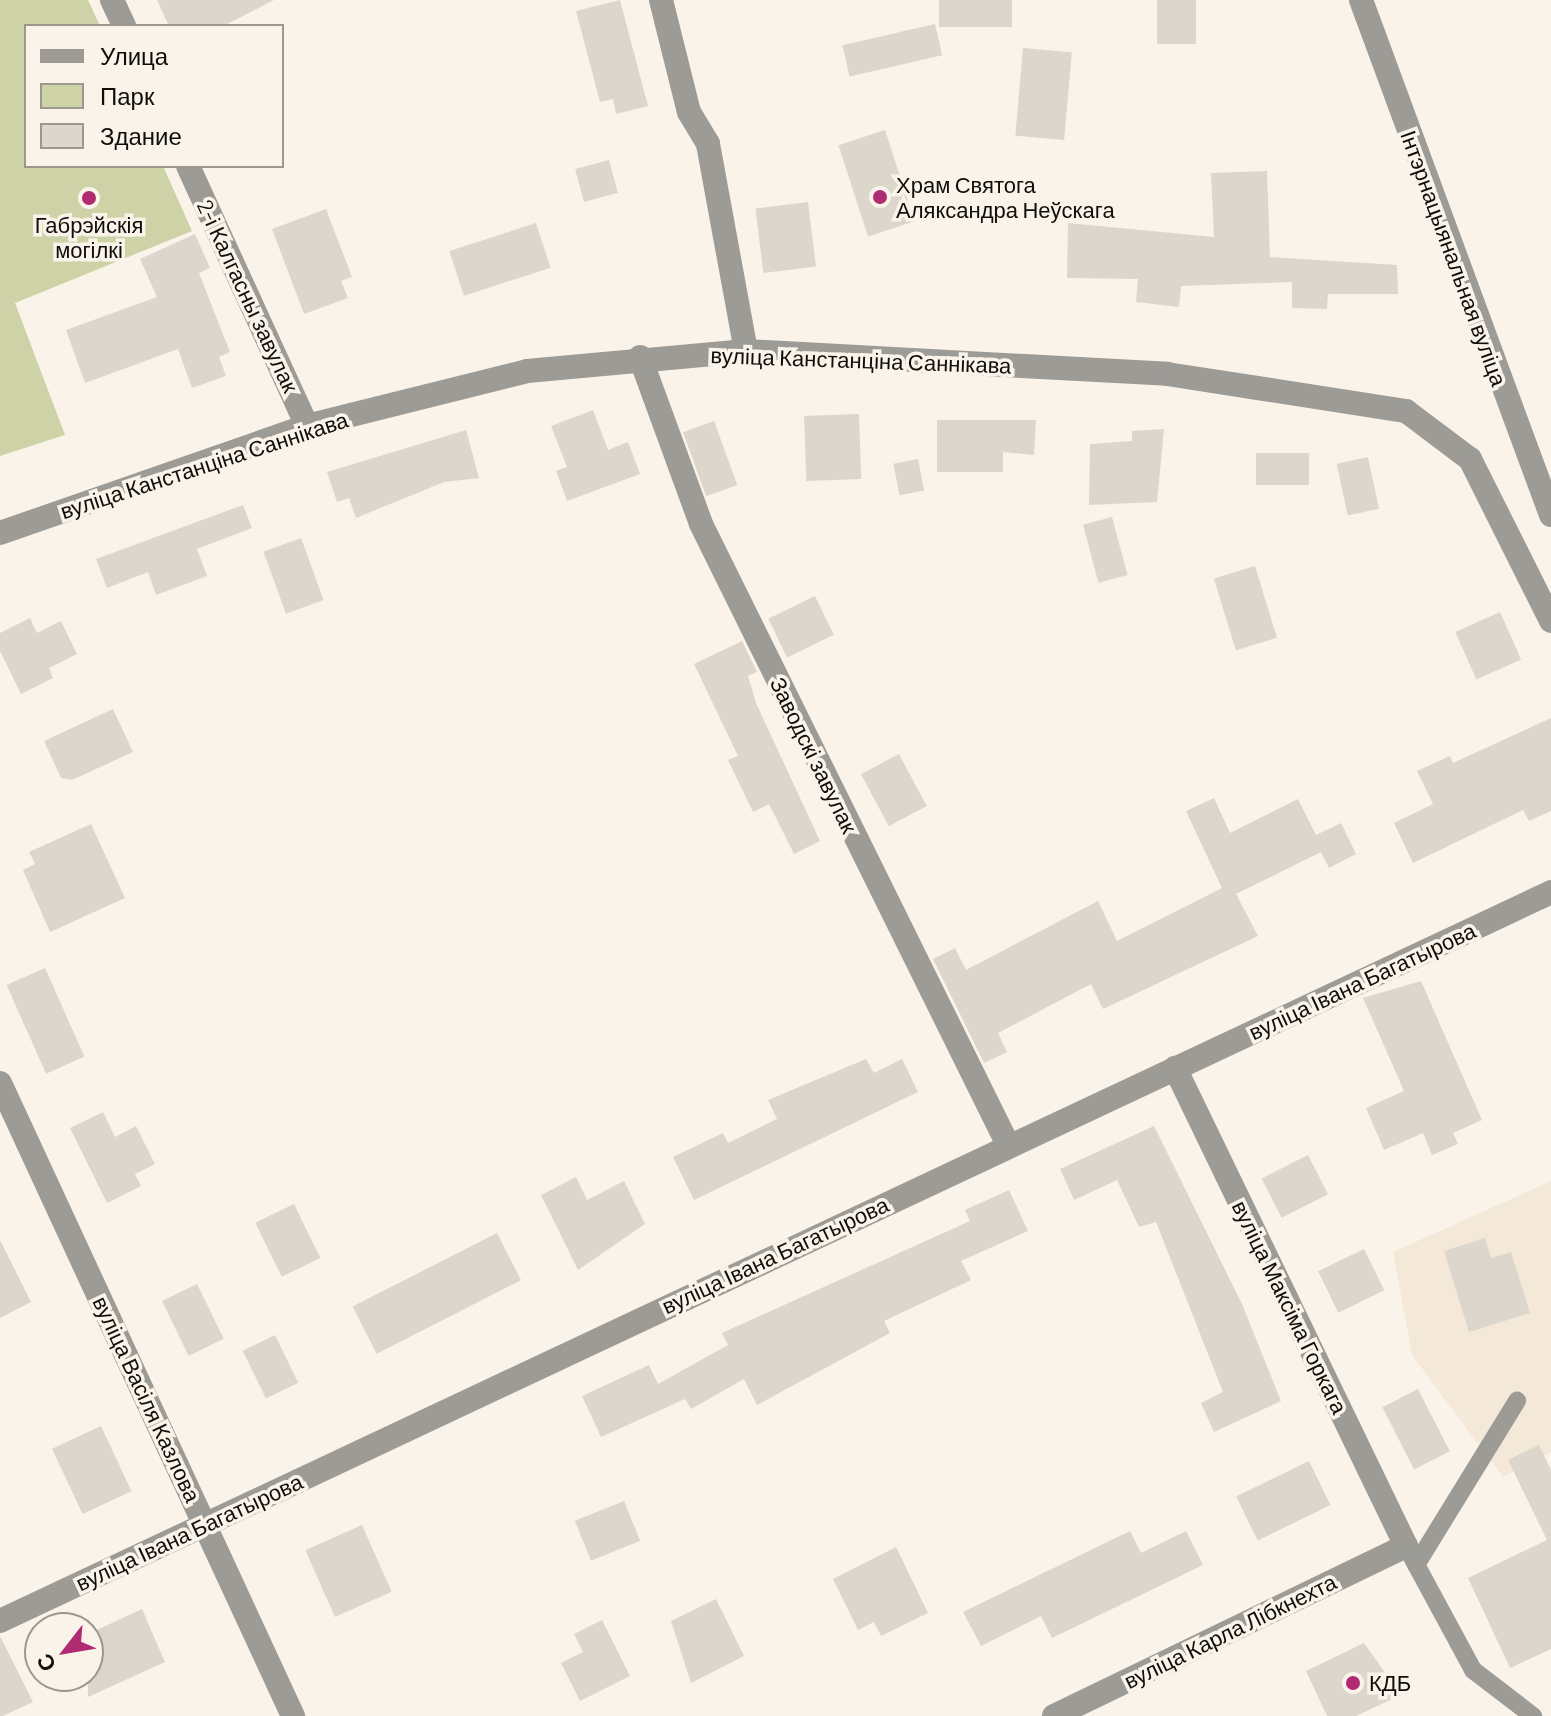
<!DOCTYPE html>
<html>
<head>
<meta charset="utf-8">
<style>
	body { margin:0 }
	#map { position:relative; width:1551px; height:1716px; overflow:hidden; background:#faf3e9; font-family:Barlow,sans-serif }
	div>[style] { position:absolute }
	[style*='--x'] { left:calc(var(--x)*1px); top:calc(var(--y)*1px); width:calc(var(--w)*1px); rotate:calc(var(--a)*1deg) }
	.built>* { inset:0; background:#f4e9d8 }
	.green>* { inset:0; background:#cdd3a7 }
	.building>* { inset:0; background:#ddd6cc; transform-origin:0 0 }
	.lane>* { height:18px; margin:-9px; padding:0 9px; transform-origin:9px; border-radius:9px; background:#9c9b96 }
	.street>* { height:24px; margin:-12px; padding:0 12px; transform-origin:12px; border-radius:12px; background:#9c9b96 }
	.dots>* { width:22px; height:22px; translate:-50% -50%; box-sizing:border-box; border:4px solid #faf3e9; border-radius:50% }
	span { translate:-50% -50%; white-space:nowrap; text-align:center; line-height:1.15; -webkit-text-stroke:7px #faf3e9; paint-order:stroke }
	.poi-label { font-size:22px; color:#100e0b }
	.left { translate:0 -50%; text-align:left }
	.street-label { font-size:22px; color:#100e0b }
	.legend { position:absolute; left:24px; top:24px; width:260px; height:144px; box-sizing:border-box; background:#faf3e9; border:2px solid #9c9790; margin:0; padding:10px 14px; list-style:none; font-size:24px; color:#100e0b }
	.legend li { display:flex; align-items:center; gap:16px; height:40px }
	.legend b { width:40px; border:2px solid #9c9790 }
	.north { position:absolute; left:24px; top:1612px; width:80px; height:80px; box-sizing:border-box; background:#faf3e9; border:2px solid #9c9790; border-radius:50%; rotate:239deg; font-size:22px; font-weight:700; line-height:32px; text-align:center; color:#100e0b }
	.north::after { content:''; display:block; margin:auto; width:28px; height:36px; background:#b02b72; clip-path:polygon(50% 0,100% 100%,50% 72%,0 100%) }
</style>
</head>
<body>
<div id="map">
	<div class="built">
		<div style="clip-path:polygon(1551px 1181px,1551px 1452px,1503px 1477px,1412px 1355px,1393px 1252px)"></div>
	</div>
	<div class="green">
		<div style="clip-path:polygon(0 0,88px 0,100px 26px,26px 26px,26px 166px,163px 166px,192px 231px,15px 303px,65px 435px,0 456px)"></div>
	</div>
	<div class="building">
		<div style="clip-path:polygon(157px 0,274px 0,223px 26px,169px 26px)"></div>
		<div style="clip-path:polygon(620px 0,648px 106px,616px 114px,613px 99px,600px 102px,576px 11px)"></div>
		<div style="left:939px;top:0;width:73px;height:27px"></div>
		<div style="left:1157px;top:0;width:39px;height:44px"></div>
		<div style="left:935px;top:24px;width:32px;height:95px;rotate:77deg"></div>
		<div style="left:1023px;top:48px;width:49px;height:88px;rotate:5deg"></div>
		<div style="left:885px;top:130px;width:96px;height:49px;rotate:72deg"></div>
		<div style="left:609px;top:160px;width:34px;height:35px;rotate:75deg"></div>
		<div style="clip-path:polygon(1267px 171px,1270px 257px,1397px 265px,1398px 294px,1328px 294px,1327px 309px,1292px 308px,1292px 282px,1181px 286px,1179px 307px,1136px 302px,1138px 279px,1067px 278px,1068px 223px,1214px 237px,1211px 173px)"></div>
		<div style="left:808px;top:202px;width:65px;height:53px;rotate:83deg"></div>
		<div style="clip-path:polygon(326px 209px,352px 277px,341px 281px,348px 298px,304px 314px,272px 229px)"></div>
		<div style="left:536px;top:223px;width:47px;height:91px;rotate:72deg"></div>
		<div style="clip-path:polygon(195px 234px,210px 268px,199px 273px,230px 352px,219px 357px,226px 376px,192px 388px,178px 349px,85px 383px,66px 330px,157px 297px,140px 259px)"></div>
		<div style="clip-path:polygon(593px 410px,608px 450px,628px 442px,640px 474px,567px 501px,556px 471px,567px 467px,551px 426px)"></div>
		<div style="left:859px;top:414px;width:65px;height:55px;rotate:88deg"></div>
		<div style="clip-path:polygon(937px 420px,1036px 420px,1034px 455px,1003px 452px,1003px 472px,937px 472px)"></div>
		<div style="left:714px;top:421px;width:68px;height:33px;rotate:70deg"></div>
		<div style="clip-path:polygon(1164px 429px,1157px 502px,1089px 505px,1090px 444px,1132px 441px,1132px 431px)"></div>
		<div style="clip-path:polygon(466px 430px,479px 478px,444px 482px,356px 518px,349px 498px,337px 502px,327px 472px)"></div>
		<div style="left:1309px;top:453px;width:32px;height:53px;rotate:90deg"></div>
		<div style="left:1368px;top:457px;width:53px;height:32px;rotate:78deg"></div>
		<div style="left:918px;top:459px;width:32px;height:25px;rotate:79deg"></div>
		<div style="clip-path:polygon(243px 505px,252px 528px,197px 549px,207px 576px,156px 595px,148px 572px,107px 588px,96px 559px)"></div>
		<div style="left:1112px;top:517px;width:60px;height:30px;rotate:75deg"></div>
		<div style="left:301px;top:538px;width:66px;height:40px;rotate:70deg"></div>
		<div style="left:1255px;top:566px;width:75px;height:43px;rotate:73deg"></div>
		<div style="left:815px;top:596px;width:43px;height:52px;rotate:64deg"></div>
		<div style="left:1500px;top:612px;width:52px;height:49px;rotate:66deg"></div>
		<div style="clip-path:polygon(30px 618px,37px 633px,61px 621px,77px 654px,49px 668px,53px 678px,21px 694px,0 651px,0 633px)"></div>
		<div style="clip-path:polygon(742px 641px,757px 672px,748px 676px,756px 703px,820px 841px,794px 854px,769px 804px,753px 812px,728px 760px,738px 756px,694px 664px)"></div>
		<div style="clip-path:polygon(113px 709px,133px 752px,72px 780px,61px 778px,44px 741px)"></div>
		<div style="clip-path:polygon(1551px 718px,1551px 811px,1529px 821px,1523px 810px,1413px 863px,1394px 823px,1433px 804px,1417px 771px,1450px 756px,1453px 763px)"></div>
		<div style="left:899px;top:754px;width:59px;height:43px;rotate:62deg"></div>
		<div style="clip-path:polygon(1214px 798px,1230px 833px,1298px 799px,1316px 835px,1341px 823px,1356px 854px,1329px 868px,1321px 852px,1236px 894px,1258px 936px,1103px 1009px,1091px 984px,998px 1033px,1007px 1052px,984px 1063px,933px 959px,955px 948px,966px 970px,1098px 901px,1117px 941px,1222px 888px,1186px 811px)"></div>
		<div style="clip-path:polygon(91px 824px,125px 898px,50px 932px,23px 870px,35px 864px,29px 852px)"></div>
		<div style="left:45px;top:968px;width:97px;height:42px;rotate:66deg"></div>
		<div style="clip-path:polygon(1421px 981px,1482px 1120px,1453px 1133px,1458px 1144px,1432px 1155px,1423px 1133px,1384px 1150px,1366px 1108px,1404px 1091px,1363px 998px)"></div>
		<div style="clip-path:polygon(866px 1059px,874px 1073px,902px 1059px,918px 1092px,694px 1200px,673px 1157px,723px 1133px,728px 1143px,777px 1119px,768px 1100px)"></div>
		<div style="clip-path:polygon(103px 1112px,115px 1137px,136px 1126px,155px 1164px,135px 1174px,141px 1186px,107px 1203px,70px 1128px)"></div>
		<div style="clip-path:polygon(1154px 1126px,1242px 1304px,1281px 1401px,1214px 1432px,1201px 1403px,1223px 1392px,1156px 1222px,1139px 1227px,1117px 1180px,1074px 1200px,1060px 1169px)"></div>
		<div style="left:1308px;top:1155px;width:44px;height:52px;rotate:63deg"></div>
		<div style="clip-path:polygon(576px 1177px,587px 1200px,624px 1181px,645px 1224px,578px 1270px,541px 1195px)"></div>
		<div style="clip-path:polygon(1009px 1190px,1028px 1231px,961px 1261px,971px 1280px,884px 1321px,890px 1333px,757px 1405px,744px 1379px,691px 1409px,685px 1399px,601px 1437px,582px 1396px,649px 1365px,658px 1384px,728px 1345px,722px 1333px,970px 1221px,965px 1210px)"></div>
		<div style="left:294px;top:1204px;width:60px;height:43px;rotate:64deg"></div>
		<div style="left:497px;top:1233px;width:53px;height:162px;rotate:63deg"></div>
		<div style="clip-path:polygon(1485px 1238px,1491px 1258px,1511px 1252px,1530px 1313px,1469px 1332px,1444px 1251px)"></div>
		<div style="clip-path:polygon(0 1240px,31px 1302px,0 1318px)"></div>
		<div style="left:1364px;top:1249px;width:46px;height:51px;rotate:64deg"></div>
		<div style="left:197px;top:1284px;width:61px;height:39px;rotate:64deg"></div>
		<div style="left:275px;top:1335px;width:53px;height:36px;rotate:64deg"></div>
		<div style="left:1418px;top:1389px;width:70px;height:40px;rotate:63deg"></div>
		<div style="left:101px;top:1426px;width:72px;height:54px;rotate:65deg"></div>
		<div style="clip-path:polygon(1539px 1445px,1551px 1470px,1551px 1649px,1510px 1668px,1468px 1578px,1547px 1540px,1508px 1460px)"></div>
		<div style="left:1309px;top:1461px;width:49px;height:81px;rotate:64deg"></div>
		<div style="left:624px;top:1501px;width:43px;height:53px;rotate:68deg"></div>
		<div style="left:362px;top:1525px;width:73px;height:62px;rotate:66deg"></div>
		<div style="clip-path:polygon(1130px 1531px,1141px 1553px,1186px 1531px,1203px 1565px,1052px 1638px,1041px 1616px,981px 1646px,963px 1612px)"></div>
		<div style="clip-path:polygon(896px 1547px,928px 1613px,881px 1636px,874px 1622px,858px 1630px,833px 1579px)"></div>
		<div style="clip-path:polygon(716px 1599px,744px 1656px,691px 1683px,671px 1621px)"></div>
		<div style="clip-path:polygon(142px 1609px,165px 1662px,88px 1697px,88px 1634px)"></div>
		<div style="clip-path:polygon(602px 1620px,630px 1676px,580px 1701px,561px 1663px,583px 1652px,574px 1634px)"></div>
		<div style="clip-path:polygon(0 1636px,33px 1702px,3px 1716px,0 1716px)"></div>
		<div style="clip-path:polygon(1364px 1643px,1401px 1695px,1356px 1716px,1327px 1716px,1306px 1671px)"></div>
	</div>
	<div class="lane">
		<div style="--x:1406;--y:1546;--w:141;--a:61.6"></div>
		<div style="--x:1473;--y:1670;--w:76;--a:37.5"></div>
		<div style="--x:1416;--y:1565;--w:193;--a:-58.4"></div>
	</div>
	<div class="street">
		<div style="--x:112;--y:0;--w:29;--a:65"></div>
		<div style="--x:661;--y:0;--w:115;--a:76"></div>
		<div style="--x:689;--y:112;--w:37;--a:59"></div>
		<div style="--x:708;--y:144;--w:210;--a:79.6"></div>
		<div style="--x:1361;--y:0;--w:549;--a:69.75"></div>
		<div style="--x:188;--y:166;--w:286;--a:65.4"></div>
		<div style="--x:640;--y:357;--w:178;--a:69.9"></div>
		<div style="--x:701;--y:524;--w:693;--a:63.69"></div>
		<div style="--x:0;--y:533;--w:325;--a:-19.2"></div>
		<div style="--x:307;--y:426;--w:227;--a:-14"></div>
		<div style="--x:527;--y:371;--w:220;--a:-5.2"></div>
		<div style="--x:746;--y:351;--w:422;--a:3.1"></div>
		<div style="--x:1167;--y:374;--w:242;--a:8.8"></div>
		<div style="--x:1406;--y:411;--w:80;--a:36.9"></div>
		<div style="--x:1470;--y:459;--w:181;--a:63.4"></div>
		<div style="--x:0;--y:1083;--w:698;--a:65.16"></div>
		<div style="--x:0;--y:1621;--w:1714;--a:-25.17"></div>
		<div style="--x:1054;--y:1716;--w:391;--a:-25.8"></div>
		<div style="--x:1406;--y:1546;--w:531;--a:-115.79"></div>
	</div>
	<div class="dots">
		<div style="left:880px;top:197px;background:#b02b72"></div>
		<div style="left:89px;top:198px;background:#b02b72"></div>
		<div style="left:1353px;top:1683px;background:#b02b72"></div>
	</div>
	<div class="poi-label">
		<span class="left" style="left:896px;top:197px">Храм Святога<br>Аляксандра Неўскага</span>
		<span style="left:89px;top:237px">Габрэйскія<br>могілкі</span>
		<span class="left" style="left:1369px;top:1683px">КДБ</span>
	</div>
	<div class="street-label">
		<span style="left:1454px;top:258px;rotate:70deg">Інтэрнацыянальная вуліца</span>
		<span style="left:248px;top:296px;rotate:65deg">2-і Калгасны завулак</span>
		<span style="left:861px;top:360px;rotate:2deg">вуліца Канстанціна Саннікава</span>
		<span style="left:204px;top:465px;rotate:-18deg">вуліца Канстанціна Саннікава</span>
		<span style="left:814px;top:755px;rotate:64deg">Заводскі завулак</span>
		<span style="left:1362px;top:981px;rotate:-25deg">вуліца Івана Багатырова</span>
		<span style="left:775px;top:1255px;rotate:-25deg">вуліца Івана Багатырова</span>
		<span style="left:1290px;top:1307px;rotate:64deg">вуліца Максіма Горкага</span>
		<span style="left:147px;top:1399px;rotate:65deg">вуліца Васіля Казлова</span>
		<span style="left:189px;top:1532px;rotate:-25deg">вуліца Івана Багатырова</span>
		<span style="left:1230px;top:1631px;rotate:-26deg">вуліца Карла Лібкнехта</span>
	</div>
	<ul class="legend">
	<li><b style="height:10px;background:#9c9b96"></b>Улица</li>
	<li><b style="height:22px;background:#cdd3a7"></b>Парк</li>
	<li><b style="height:22px;background:#ddd6cc"></b>Здание</li>
	</ul>
	<div class="north">С</div>
</div>
</body>
</html>
